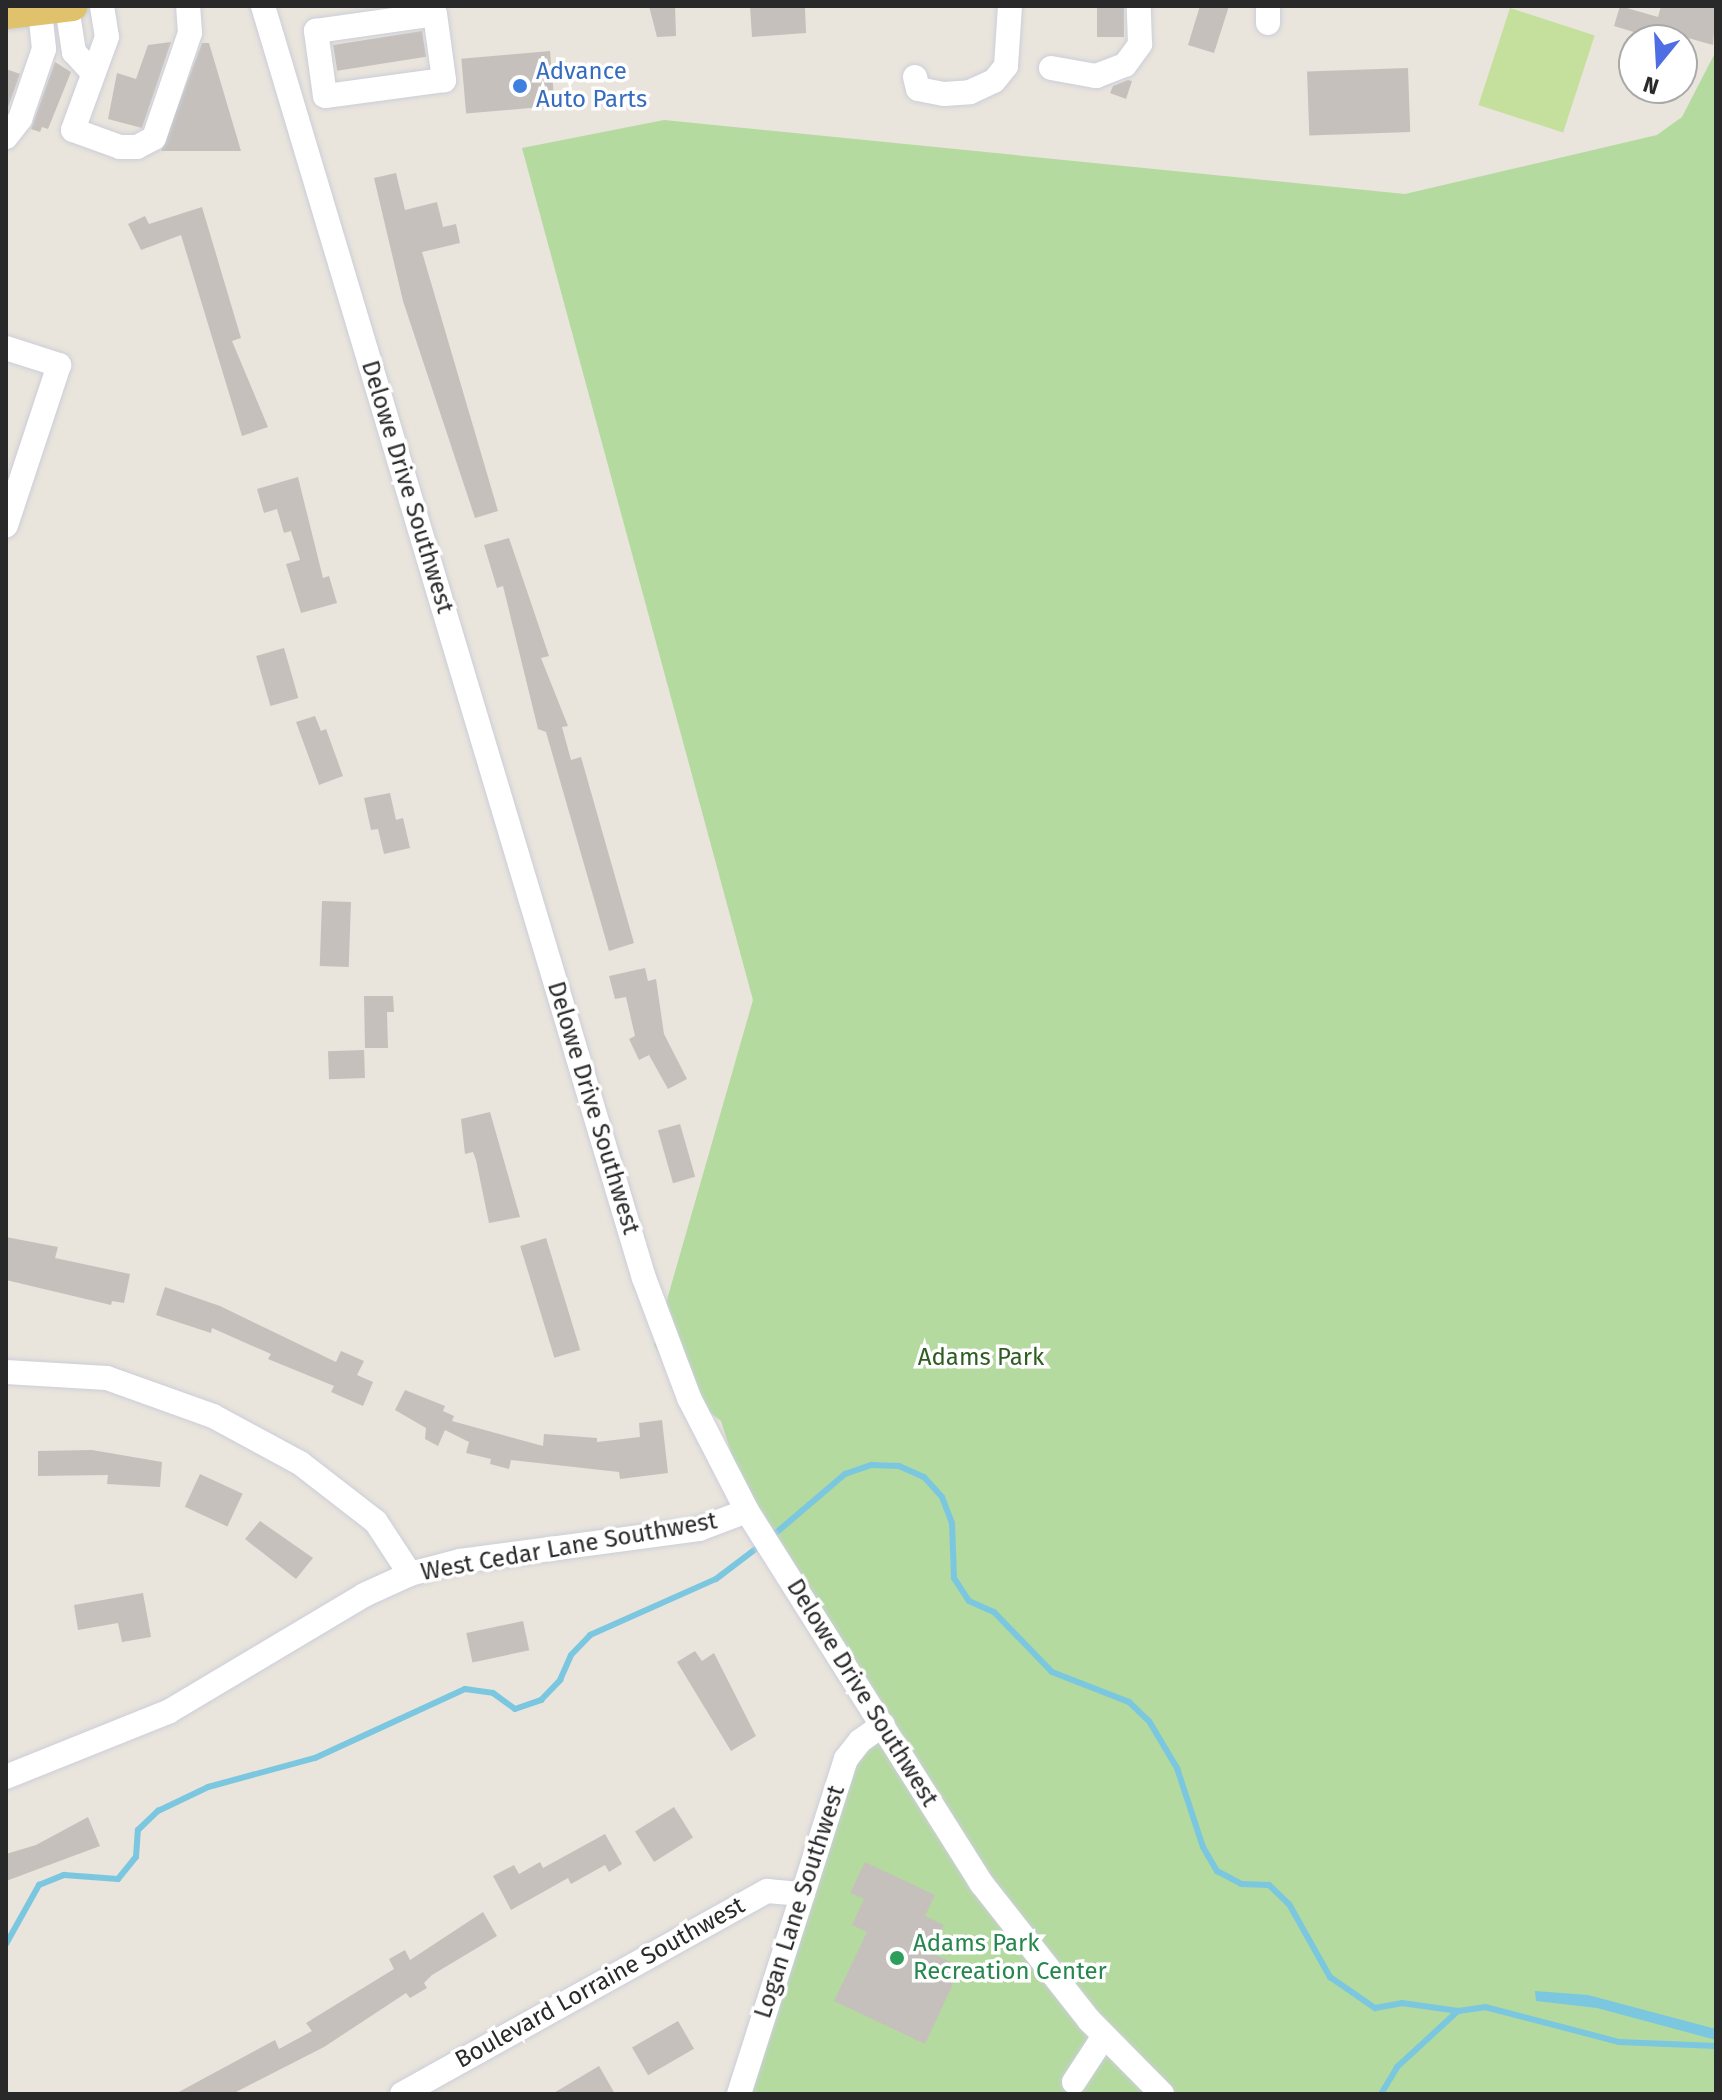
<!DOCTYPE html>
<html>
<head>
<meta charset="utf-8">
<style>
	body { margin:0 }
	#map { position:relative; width:1722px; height:2100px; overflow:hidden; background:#e9e4dc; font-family:"Fira Sans",sans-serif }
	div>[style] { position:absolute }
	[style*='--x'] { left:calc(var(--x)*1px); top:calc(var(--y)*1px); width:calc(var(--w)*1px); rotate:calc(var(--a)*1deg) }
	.green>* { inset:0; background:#b4da9f }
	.pitch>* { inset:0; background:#c4e09c; transform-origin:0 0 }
	.water>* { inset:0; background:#7bc7e0 }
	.stream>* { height:6px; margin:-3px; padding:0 3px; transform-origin:3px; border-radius:3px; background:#7bc7e0 }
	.building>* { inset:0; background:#c5c0bc; transform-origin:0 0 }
	.roads { filter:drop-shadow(0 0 2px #cbced9) drop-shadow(0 0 2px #cbced9) }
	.minor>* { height:24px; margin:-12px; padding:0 12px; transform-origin:12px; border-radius:12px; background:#fff }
	.major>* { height:30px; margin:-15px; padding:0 15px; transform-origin:15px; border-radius:15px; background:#dfc26b }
	.dots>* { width:22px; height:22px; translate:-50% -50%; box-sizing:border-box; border:4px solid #fff; border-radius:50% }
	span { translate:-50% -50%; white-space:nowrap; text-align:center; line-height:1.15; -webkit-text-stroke:7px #fff; paint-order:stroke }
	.shop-label { font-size:24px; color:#366cbe }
	.left { translate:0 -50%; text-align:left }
	.street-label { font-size:24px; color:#292929 }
	.park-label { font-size:24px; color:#2f5d22 }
	.leisure-label { font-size:24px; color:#27864d }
	.frame { position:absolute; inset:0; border:8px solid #292929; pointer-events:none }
	.north { position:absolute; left:1618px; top:24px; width:80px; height:80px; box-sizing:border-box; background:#fff; border:2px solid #a9a9a9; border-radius:50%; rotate:198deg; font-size:22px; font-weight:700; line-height:32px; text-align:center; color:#292929 }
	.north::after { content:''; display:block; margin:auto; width:28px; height:36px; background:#4f6ee4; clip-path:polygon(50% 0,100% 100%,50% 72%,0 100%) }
</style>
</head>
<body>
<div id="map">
	<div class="green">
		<div style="clip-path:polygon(1716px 51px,1716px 2094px,734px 2094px,843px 1771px,877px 1723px,757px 1536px,721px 1421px,678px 1389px,654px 1345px,753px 1000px,522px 148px,664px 120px,1405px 194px,1657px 135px,1682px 117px)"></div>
	</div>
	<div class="pitch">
		<div style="left:1510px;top:8px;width:89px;height:102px;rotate:18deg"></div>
	</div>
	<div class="water">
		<div style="clip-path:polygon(1535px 1991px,1588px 1995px,1716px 2029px,1716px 2040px,1597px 2008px,1536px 2001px)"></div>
	</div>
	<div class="stream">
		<div style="--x:770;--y:1538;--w:99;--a:-40.5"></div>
		<div style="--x:845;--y:1474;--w:28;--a:-19"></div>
		<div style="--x:871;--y:1465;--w:28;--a:2"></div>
		<div style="--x:899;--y:1466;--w:27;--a:24"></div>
		<div style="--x:924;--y:1477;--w:27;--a:48"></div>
		<div style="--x:942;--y:1497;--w:28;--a:69"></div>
		<div style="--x:952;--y:1523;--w:55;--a:87.9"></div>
		<div style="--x:954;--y:1578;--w:27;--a:57"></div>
		<div style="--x:969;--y:1601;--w:27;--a:24"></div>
		<div style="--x:994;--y:1612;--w:83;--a:46"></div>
		<div style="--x:1052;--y:1672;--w:83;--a:21.3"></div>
		<div style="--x:1129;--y:1702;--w:28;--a:44"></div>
		<div style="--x:1149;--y:1721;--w:55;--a:59.2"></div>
		<div style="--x:1177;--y:1768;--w:83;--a:71.8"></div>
		<div style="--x:1203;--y:1847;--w:28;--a:60"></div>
		<div style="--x:1217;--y:1871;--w:27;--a:28"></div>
		<div style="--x:1241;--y:1884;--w:28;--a:2"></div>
		<div style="--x:1269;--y:1885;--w:28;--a:44"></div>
		<div style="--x:1289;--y:1904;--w:84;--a:60.7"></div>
		<div style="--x:1330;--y:1977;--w:55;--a:34.6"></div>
		<div style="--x:1375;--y:2008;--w:27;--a:-10"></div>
		<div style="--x:1402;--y:2003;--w:57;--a:8.1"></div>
		<div style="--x:1458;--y:2011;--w:27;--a:-8"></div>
		<div style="--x:1485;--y:2007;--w:138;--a:14.6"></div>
		<div style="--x:1619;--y:2042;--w:97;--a:2.4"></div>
		<div style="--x:6;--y:1944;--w:68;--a:-60.8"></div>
		<div style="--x:39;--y:1885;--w:27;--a:-22"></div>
		<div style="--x:64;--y:1875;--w:54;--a:4.2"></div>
		<div style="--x:118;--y:1879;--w:28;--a:-51"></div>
		<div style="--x:136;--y:1857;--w:27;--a:-86"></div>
		<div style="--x:138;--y:1830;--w:28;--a:-44"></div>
		<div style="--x:158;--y:1811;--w:55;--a:-25.6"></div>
		<div style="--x:208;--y:1787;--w:111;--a:-15.2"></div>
		<div style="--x:315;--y:1758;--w:165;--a:-24.7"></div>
		<div style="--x:465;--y:1689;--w:28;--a:8"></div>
		<div style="--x:493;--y:1693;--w:27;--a:36"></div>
		<div style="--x:515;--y:1709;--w:28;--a:-19"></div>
		<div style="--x:541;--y:1700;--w:28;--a:-46"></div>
		<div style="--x:560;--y:1680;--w:27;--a:-66"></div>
		<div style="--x:571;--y:1655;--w:28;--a:-46"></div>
		<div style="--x:590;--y:1635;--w:138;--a:-24"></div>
		<div style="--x:716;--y:1579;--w:56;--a:-37.1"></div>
		<div style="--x:1381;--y:2094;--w:31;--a:-59"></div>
		<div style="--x:1397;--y:2067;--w:83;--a:-42.6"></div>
	</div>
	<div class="building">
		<div style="clip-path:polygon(649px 6px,675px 6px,676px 36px,657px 37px)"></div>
		<div style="clip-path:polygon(750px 6px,805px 8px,806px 33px,752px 37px)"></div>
		<div style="left:1097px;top:6px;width:27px;height:31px"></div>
		<div style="clip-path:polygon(1200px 6px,1229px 6px,1214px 53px,1188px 45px)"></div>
		<div style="clip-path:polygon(1620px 6px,1658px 17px,1661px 6px,1716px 6px,1713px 45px,1674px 34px,1672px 40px,1660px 40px,1614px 26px)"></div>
		<div style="left:422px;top:31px;width:26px;height:90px;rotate:81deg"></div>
		<div style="clip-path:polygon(171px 42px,142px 128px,108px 119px,117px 73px,136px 79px,148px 45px)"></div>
		<div style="clip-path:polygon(202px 43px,209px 43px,241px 151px,161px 151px)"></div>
		<div style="left:550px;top:51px;width:55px;height:89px;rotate:85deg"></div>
		<div style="clip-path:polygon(55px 62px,71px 72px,48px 129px,42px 127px,40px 132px,31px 129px)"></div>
		<div style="left:1408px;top:68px;width:64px;height:101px;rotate:88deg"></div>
		<div style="clip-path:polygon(6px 69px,20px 74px,6px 113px)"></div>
		<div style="clip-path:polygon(1128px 80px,1132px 81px,1126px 99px,1110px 93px,1113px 86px)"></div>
		<div style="clip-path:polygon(396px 173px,405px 210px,437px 202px,443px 227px,456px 224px,460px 243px,422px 252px,498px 511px,475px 518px,403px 301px,374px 178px)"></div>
		<div style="clip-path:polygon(202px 207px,241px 338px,232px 341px,268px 427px,242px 436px,181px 235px,141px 250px,128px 224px,145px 216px,149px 224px)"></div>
		<div style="clip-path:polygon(298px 477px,323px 578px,329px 576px,337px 603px,301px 613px,286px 564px,300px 560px,291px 531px,284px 533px,277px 509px,264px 513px,257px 489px)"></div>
		<div style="clip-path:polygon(509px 538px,549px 656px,541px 658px,568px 726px,562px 727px,571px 760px,581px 757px,634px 943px,609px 951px,546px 732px,538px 729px,503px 586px,497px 588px,484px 545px)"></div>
		<div style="left:284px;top:648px;width:52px;height:29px;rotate:74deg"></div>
		<div style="clip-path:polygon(315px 716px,321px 731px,326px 729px,343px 776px,319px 785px,296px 722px)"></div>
		<div style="clip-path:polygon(390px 793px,396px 820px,403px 818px,410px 848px,384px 854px,378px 829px,371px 830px,364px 798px)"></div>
		<div style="left:322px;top:901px;width:29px;height:65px;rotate:2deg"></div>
		<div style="clip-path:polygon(645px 968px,648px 981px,656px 979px,664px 1034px,687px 1079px,668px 1089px,649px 1055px,639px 1060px,629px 1039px,635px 1036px,626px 997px,615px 999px,609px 976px)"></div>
		<div style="clip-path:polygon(364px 996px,393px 996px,394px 1012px,387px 1012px,388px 1048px,365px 1048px)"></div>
		<div style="left:364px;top:1050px;width:28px;height:36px;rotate:88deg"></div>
		<div style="clip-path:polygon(490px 1112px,520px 1217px,489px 1223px,476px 1160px,473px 1152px,465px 1154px,461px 1119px)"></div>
		<div style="left:680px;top:1124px;width:55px;height:23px;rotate:74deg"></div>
		<div style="clip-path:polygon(6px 1237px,58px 1247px,55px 1258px,130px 1274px,124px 1303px,112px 1301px,111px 1305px,6px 1280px)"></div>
		<div style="left:546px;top:1238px;width:117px;height:27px;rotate:73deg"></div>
		<div style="clip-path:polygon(165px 1287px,220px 1306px,336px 1362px,341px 1351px,364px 1361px,357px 1375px,373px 1382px,363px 1406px,331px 1392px,334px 1386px,268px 1359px,271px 1354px,212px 1328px,211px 1333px,156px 1315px)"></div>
		<div style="clip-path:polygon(405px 1390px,445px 1406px,443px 1411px,454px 1416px,452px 1421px,543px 1446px,544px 1434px,597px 1438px,597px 1442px,640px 1437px,639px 1423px,662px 1420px,668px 1473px,620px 1479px,619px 1472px,511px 1460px,509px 1469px,490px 1464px,491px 1459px,466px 1453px,469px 1442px,445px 1430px,438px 1446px,425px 1439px,426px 1428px,395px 1410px)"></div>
		<div style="clip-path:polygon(92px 1450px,162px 1462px,160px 1487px,107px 1484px,108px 1475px,38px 1476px,38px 1451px)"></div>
		<div style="left:200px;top:1474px;width:47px;height:36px;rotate:25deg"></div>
		<div style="clip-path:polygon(260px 1521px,313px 1558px,296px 1579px,245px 1539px)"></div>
		<div style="clip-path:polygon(143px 1593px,151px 1637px,122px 1642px,118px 1623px,78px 1630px,74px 1605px)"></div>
		<div style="left:523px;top:1621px;width:30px;height:58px;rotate:78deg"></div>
		<div style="clip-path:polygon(695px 1651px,702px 1661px,714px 1653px,756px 1736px,731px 1751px,677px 1662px)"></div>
		<div style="left:674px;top:1807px;width:36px;height:46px;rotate:58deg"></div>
		<div style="clip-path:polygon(88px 1817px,100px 1846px,6px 1881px,6px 1854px,36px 1845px)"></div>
		<div style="clip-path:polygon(605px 1834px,622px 1864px,609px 1872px,605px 1865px,571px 1884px,568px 1878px,511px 1910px,493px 1876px,514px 1865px,519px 1874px,540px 1862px,543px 1868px)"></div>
		<div style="clip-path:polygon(865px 1862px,935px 1895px,925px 1916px,944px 1925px,930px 1952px,961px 1967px,925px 2044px,834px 2001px,867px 1932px,852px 1925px,864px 1899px,850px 1893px)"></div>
		<div style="clip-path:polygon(483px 1912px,497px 1936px,432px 1975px,424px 1983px,427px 1988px,410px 1998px,406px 1993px,324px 2047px,232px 2094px,175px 2094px,275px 2040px,279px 2049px,312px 2031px,306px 2023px,394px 1969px,389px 1959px,405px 1950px,410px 1960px)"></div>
		<div style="left:678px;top:2021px;width:32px;height:53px;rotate:60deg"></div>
		<div style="clip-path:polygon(599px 2066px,615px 2094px,552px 2094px)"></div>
	</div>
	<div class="roads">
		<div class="minor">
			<div style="--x:102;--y:6;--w:31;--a:81"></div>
			<div style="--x:107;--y:37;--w:99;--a:110.1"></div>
			<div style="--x:73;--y:130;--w:50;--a:19.9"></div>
			<div style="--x:120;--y:147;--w:17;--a:0"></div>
			<div style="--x:137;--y:147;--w:19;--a:-28"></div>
			<div style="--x:154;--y:138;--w:111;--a:-71.1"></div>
			<div style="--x:190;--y:33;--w:27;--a:-94"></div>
			<div style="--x:263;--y:6;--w:1328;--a:73.33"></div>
			<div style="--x:644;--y:1278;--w:128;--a:69.4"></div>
			<div style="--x:689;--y:1398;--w:127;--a:62.8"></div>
			<div style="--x:747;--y:1511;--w:441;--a:57.8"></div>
			<div style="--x:982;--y:1884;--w:173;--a:51.8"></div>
			<div style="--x:1089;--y:2020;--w:104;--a:45.4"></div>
			<div style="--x:1268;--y:6;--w:17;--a:90"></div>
			<div style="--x:67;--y:7;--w:46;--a:81.2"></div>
			<div style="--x:74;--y:52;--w:25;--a:48"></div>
			<div style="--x:435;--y:14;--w:67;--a:82.2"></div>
			<div style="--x:444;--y:80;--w:120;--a:172.3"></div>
			<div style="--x:325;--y:96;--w:66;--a:-97.9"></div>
			<div style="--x:316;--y:31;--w:120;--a:-8.1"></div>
			<div style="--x:1051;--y:68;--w:46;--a:10.1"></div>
			<div style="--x:1096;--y:76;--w:31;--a:-21"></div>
			<div style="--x:1125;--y:65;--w:26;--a:-54"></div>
			<div style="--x:1140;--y:44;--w:38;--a:-92"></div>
			<div style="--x:915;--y:77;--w:12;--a:76"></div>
			<div style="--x:918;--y:89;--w:26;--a:11"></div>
			<div style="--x:944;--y:94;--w:26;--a:-4"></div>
			<div style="--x:970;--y:92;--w:26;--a:-25"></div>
			<div style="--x:994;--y:81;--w:19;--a:-51"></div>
			<div style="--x:1006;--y:66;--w:60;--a:-86.2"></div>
			<div style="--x:6;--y:137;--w:23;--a:-52"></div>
			<div style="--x:20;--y:119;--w:74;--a:-71.1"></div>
			<div style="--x:44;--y:49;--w:39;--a:-96"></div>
			<div style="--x:6;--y:348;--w:56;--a:17.8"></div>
			<div style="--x:59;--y:365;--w:169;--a:108.3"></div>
			<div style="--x:6;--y:1372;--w:101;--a:3.4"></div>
			<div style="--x:107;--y:1378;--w:113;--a:19.7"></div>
			<div style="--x:213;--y:1416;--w:99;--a:28.4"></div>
			<div style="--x:300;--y:1463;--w:96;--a:37.8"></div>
			<div style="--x:376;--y:1522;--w:62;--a:56.8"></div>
			<div style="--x:6;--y:1777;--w:175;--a:-21.9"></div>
			<div style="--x:168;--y:1712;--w:228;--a:-30.8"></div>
			<div style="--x:364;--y:1595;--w:51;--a:-24.5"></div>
			<div style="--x:410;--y:1574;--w:52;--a:-14.6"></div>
			<div style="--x:460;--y:1561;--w:241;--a:-7.6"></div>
			<div style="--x:699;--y:1529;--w:51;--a:-20.6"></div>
			<div style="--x:1074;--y:2082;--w:55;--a:-56.9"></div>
			<div style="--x:402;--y:2094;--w:418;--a:-29.1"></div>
			<div style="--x:767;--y:1891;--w:36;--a:5"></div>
			<div style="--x:739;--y:2094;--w:352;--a:-72.3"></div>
			<div style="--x:846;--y:1759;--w:23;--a:-52"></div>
			<div style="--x:860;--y:1741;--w:28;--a:-35"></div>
		</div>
		<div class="major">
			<div style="--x:6;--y:14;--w:67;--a:-6.8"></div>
		</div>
	</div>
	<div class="dots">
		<div style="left:520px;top:86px;background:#3f7fe0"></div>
		<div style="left:897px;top:1958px;background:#2e9e5b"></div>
	</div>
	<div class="shop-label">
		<span class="left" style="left:536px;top:86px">Advance<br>Auto Parts</span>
	</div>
	<div class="street-label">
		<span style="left:407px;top:487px;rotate:73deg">Delowe Drive Southwest</span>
		<span style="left:593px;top:1108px;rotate:73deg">Delowe Drive Southwest</span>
		<span style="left:569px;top:1547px;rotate:-10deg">West Cedar Lane Southwest</span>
		<span style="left:862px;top:1693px;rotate:58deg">Delowe Drive Southwest</span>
		<span style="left:800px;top:1902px;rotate:-72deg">Logan Lane Southwest</span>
		<span style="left:600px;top:1983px;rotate:-29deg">Boulevard Lorraine Southwest</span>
	</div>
	<div class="park-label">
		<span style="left:981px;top:1358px">Adams Park</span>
	</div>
	<div class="leisure-label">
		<span class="left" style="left:913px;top:1958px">Adams Park<br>Recreation Center</span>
	</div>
	<div class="frame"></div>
	<div class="north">N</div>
</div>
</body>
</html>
